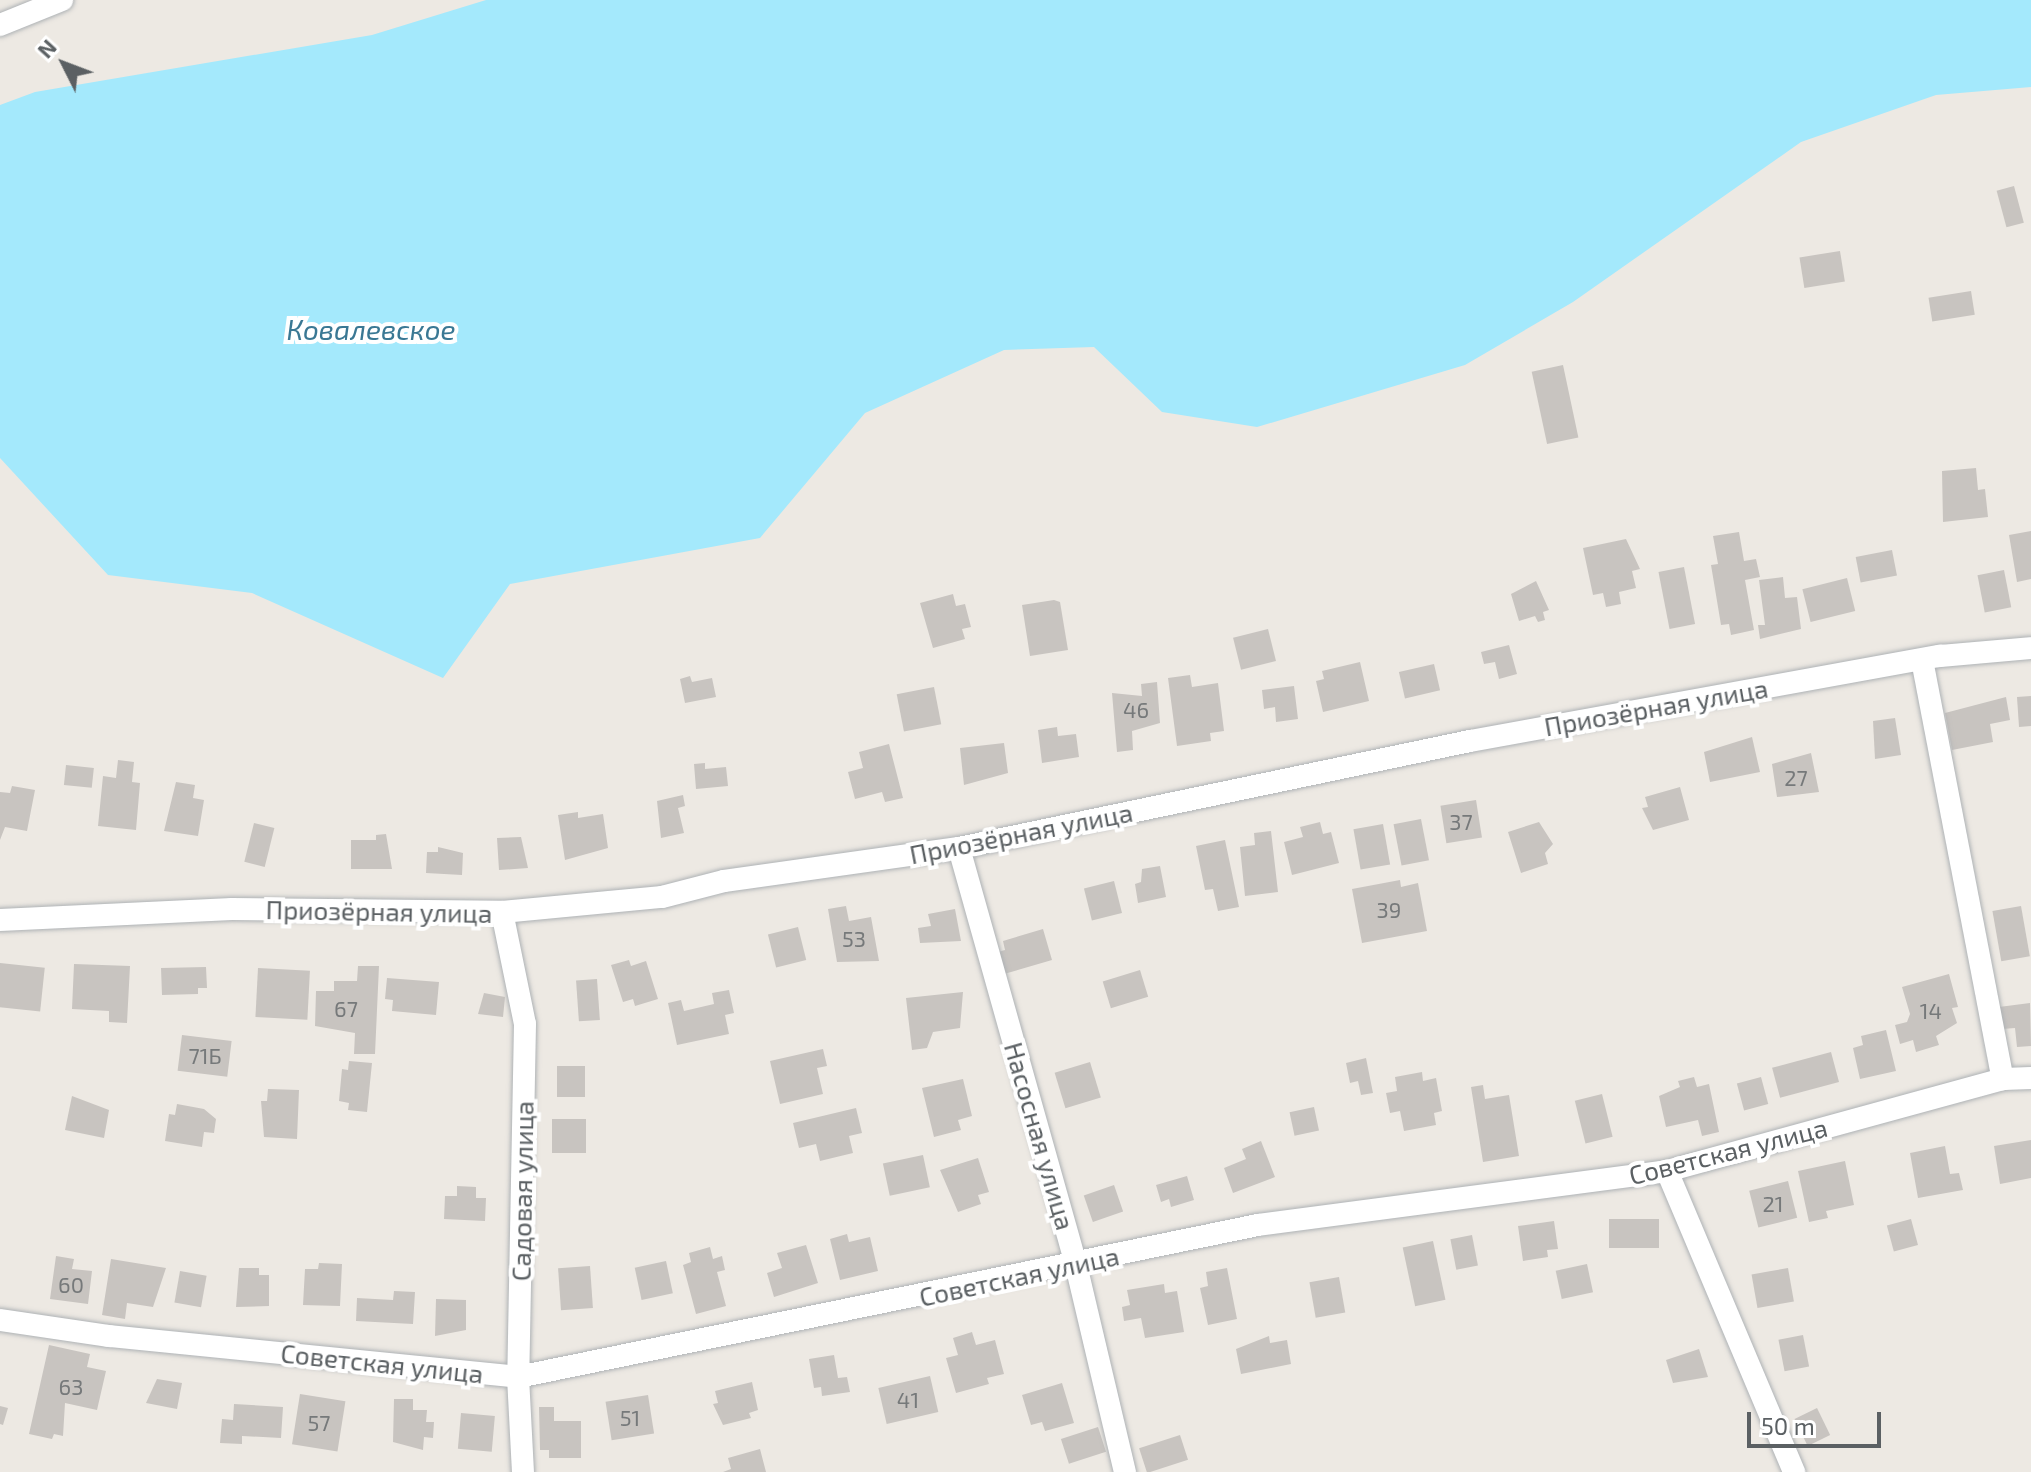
<!DOCTYPE html>
<html>
<head>
<meta charset="utf-8">
<style>
	body { margin:0 }
	#map { position:relative; width:2031px; height:1472px; overflow:hidden; background:#ede9e3; font-family:"Exo 2",sans-serif }
	div>[style] { position:absolute }
	[style*='--x'] { left:calc(var(--x)*1px); top:calc(var(--y)*1px); width:calc(var(--w)*1px); rotate:calc(var(--a)*1deg) }
	.water>* { inset:0; background:#a4e9fc }
	.building>* { inset:0; background:#c8c4c0; transform-origin:0 0 }
	.roads { filter:drop-shadow(0 0 2px #aeb2b5) drop-shadow(0 0 2px #aeb2b5) }
	.minor>* { height:22px; margin:-11px; padding:0 11px; transform-origin:11px; border-radius:11px; background:#fff }
	span { translate:-50% -50%; white-space:nowrap; text-align:center; line-height:1.15; -webkit-text-stroke:8px #fff; paint-order:stroke }
	.number-label { font-size:22px; color:#76797a }
	.number-label span { -webkit-text-stroke-width:0 }
	.street-label { font-size:26px; color:#5b6063 }
	.water-label { font-size:28px; color:#3a7894; font-style:italic }
	.north { position:absolute; left:24px; top:24px; width:80px; height:80px; -webkit-text-stroke:6px #fff; paint-order:stroke; rotate:312deg; font-size:22px; font-weight:700; line-height:32px; text-align:center; color:#5b6063 }
	.north::after { content:''; display:block; margin:auto; width:28px; height:36px; background:#5b6063; clip-path:polygon(50% 0,100% 100%,50% 72%,0 100%) }
	.scale { position:absolute; left:1747px; top:1412px; width:134px; height:36px; box-sizing:border-box; border:4px solid #5b6063; border-top:0; padding-left:10px; font-size:24px; line-height:28px; white-space:nowrap; color:#5b6063; -webkit-text-stroke:6px #fff; paint-order:stroke }
</style>
</head>
<body>
<div id="map">
	<div class="water">
		<div style="clip-path:polygon(486px 0,2031px 0,2031px 87px,1936px 95px,1801px 142px,1573px 302px,1465px 365px,1257px 427px,1162px 412px,1094px 347px,1004px 350px,865px 413px,760px 538px,510px 584px,443px 678px,252px 593px,108px 575px,0 458px,0 105px,35px 92px,372px 35px)"></div>
	</div>
	<div class="building">
		<div style="left:2014px;top:186px;width:38px;height:18px;rotate:75deg"></div>
		<div style="left:1840px;top:251px;width:31px;height:41px;rotate:81deg"></div>
		<div style="left:1971px;top:291px;width:24px;height:43px;rotate:81deg"></div>
		<div style="left:1563px;top:365px;width:74px;height:32px;rotate:78deg"></div>
		<div style="clip-path:polygon(1976px 468px,1978px 490px,1985px 489px,1988px 517px,1943px 522px,1942px 471px)"></div>
		<div style="clip-path:polygon(2031px 531px,2031px 579px,2017px 582px,2009px 535px)"></div>
		<div style="clip-path:polygon(1739px 532px,1744px 561px,1756px 559px,1760px 577px,1745px 580px,1754px 630px,1731px 635px,1729px 624px,1721px 625px,1711px 565px,1718px 564px,1713px 536px)"></div>
		<div style="clip-path:polygon(1626px 539px,1640px 569px,1632px 571px,1636px 588px,1619px 592px,1621px 604px,1606px 607px,1603px 593px,1593px 595px,1583px 548px)"></div>
		<div style="left:1892px;top:550px;width:26px;height:37px;rotate:79deg"></div>
		<div style="left:1684px;top:567px;width:58px;height:26px;rotate:79deg"></div>
		<div style="left:2004px;top:570px;width:38px;height:27px;rotate:79deg"></div>
		<div style="clip-path:polygon(1783px 577px,1785px 598px,1797px 597px,1801px 629px,1760px 639px,1758px 625px,1765px 625px,1759px 580px)"></div>
		<div style="left:1847px;top:578px;width:34px;height:46px;rotate:76deg"></div>
		<div style="clip-path:polygon(1536px 581px,1549px 610px,1543px 612px,1545px 620px,1538px 622px,1535px 616px,1519px 621px,1511px 594px)"></div>
		<div style="clip-path:polygon(953px 594px,956px 606px,965px 604px,971px 627px,962px 629px,965px 639px,933px 648px,920px 603px)"></div>
		<div style="clip-path:polygon(1054px 600px,1060px 602px,1068px 650px,1030px 656px,1022px 605px)"></div>
		<div style="left:1268px;top:629px;width:33px;height:36px;rotate:76deg"></div>
		<div style="clip-path:polygon(1509px 645px,1517px 674px,1499px 679px,1495px 662px,1484px 664px,1481px 652px)"></div>
		<div style="clip-path:polygon(1360px 662px,1369px 701px,1323px 712px,1316px 681px,1324px 679px,1322px 671px)"></div>
		<div style="left:1434px;top:664px;width:27px;height:36px;rotate:77deg"></div>
		<div style="clip-path:polygon(1190px 675px,1192px 687px,1218px 683px,1224px 731px,1210px 733px,1211px 741px,1177px 746px,1168px 678px)"></div>
		<div style="clip-path:polygon(690px 676px,692px 682px,712px 678px,716px 697px,685px 703px,680px 679px)"></div>
		<div style="clip-path:polygon(1157px 682px,1160px 723px,1132px 731px,1133px 750px,1117px 752px,1112px 693px,1142px 696px,1141px 684px)"></div>
		<div style="clip-path:polygon(1294px 686px,1298px 719px,1276px 722px,1275px 707px,1264px 709px,1262px 690px)"></div>
		<div style="left:934px;top:687px;width:38px;height:38px;rotate:79deg"></div>
		<div style="clip-path:polygon(2031px 696px,2031px 726px,2019px 727px,2017px 697px)"></div>
		<div style="clip-path:polygon(2006px 697px,2010px 720px,1990px 724px,1993px 742px,1952px 750px,1945px 713px)"></div>
		<div style="clip-path:polygon(1895px 718px,1901px 755px,1875px 759px,1873px 721px)"></div>
		<div style="clip-path:polygon(1057px 727px,1058px 736px,1076px 734px,1079px 757px,1042px 763px,1038px 730px)"></div>
		<div style="clip-path:polygon(1752px 737px,1760px 772px,1710px 782px,1704px 752px)"></div>
		<div style="clip-path:polygon(1004px 743px,1008px 773px,964px 785px,960px 748px)"></div>
		<div style="clip-path:polygon(889px 744px,903px 798px,885px 802px,882px 792px,855px 799px,848px 772px,863px 768px,859px 752px)"></div>
		<div style="clip-path:polygon(1811px 753px,1819px 792px,1777px 797px,1772px 764px)"></div>
		<div style="clip-path:polygon(118px 760px,134px 762px,132px 782px,140px 783px,136px 830px,98px 826px,103px 776px,116px 778px)"></div>
		<div style="clip-path:polygon(705px 763px,705px 769px,726px 767px,728px 786px,696px 789px,694px 764px)"></div>
		<div style="left:66px;top:765px;width:28px;height:20px;rotate:6deg"></div>
		<div style="clip-path:polygon(176px 782px,195px 785px,193px 798px,204px 800px,198px 836px,164px 831px)"></div>
		<div style="clip-path:polygon(12px 786px,35px 790px,27px 831px,5px 827px,0 840px,0 792px,10px 793px)"></div>
		<div style="clip-path:polygon(1680px 787px,1689px 820px,1653px 830px,1642px 808px,1648px 807px,1645px 797px)"></div>
		<div style="clip-path:polygon(683px 795px,685px 806px,678px 808px,684px 833px,661px 838px,657px 801px)"></div>
		<div style="left:1476px;top:800px;width:38px;height:36px;rotate:81deg"></div>
		<div style="clip-path:polygon(578px 812px,578px 818px,603px 814px,608px 848px,565px 860px,558px 815px)"></div>
		<div style="left:1421px;top:819px;width:42px;height:28px;rotate:79deg"></div>
		<div style="clip-path:polygon(1320px 822px,1323px 834px,1331px 832px,1339px 863px,1292px 875px,1284px 842px,1303px 837px,1300px 827px)"></div>
		<div style="clip-path:polygon(1539px 822px,1553px 844px,1545px 853px,1548px 864px,1521px 873px,1508px 832px)"></div>
		<div style="left:254px;top:823px;width:21px;height:40px;rotate:14deg"></div>
		<div style="left:1383px;top:824px;width:41px;height:30px;rotate:80deg"></div>
		<div style="clip-path:polygon(1271px 831px,1278px 892px,1245px 896px,1240px 847px,1255px 845px,1254px 833px)"></div>
		<div style="clip-path:polygon(386px 834px,392px 869px,351px 869px,351px 840px,376px 840px,376px 835px)"></div>
		<div style="clip-path:polygon(521px 837px,528px 868px,499px 870px,497px 838px)"></div>
		<div style="clip-path:polygon(1225px 840px,1239px 907px,1218px 911px,1213px 889px,1205px 890px,1196px 846px)"></div>
		<div style="clip-path:polygon(438px 847px,463px 853px,462px 875px,426px 873px,427px 852px,438px 852px)"></div>
		<div style="clip-path:polygon(1160px 866px,1166px 897px,1138px 903px,1135px 884px,1141px 882px,1142px 869px)"></div>
		<div style="clip-path:polygon(1400px 880px,1401px 887px,1418px 883px,1427px 931px,1362px 943px,1352px 889px)"></div>
		<div style="left:1114px;top:881px;width:33px;height:31px;rotate:76deg"></div>
		<div style="clip-path:polygon(846px 906px,849px 921px,871px 917px,879px 961px,837px 962px,828px 909px)"></div>
		<div style="left:2021px;top:906px;width:51px;height:29px;rotate:80deg"></div>
		<div style="clip-path:polygon(955px 909px,961px 941px,920px 943px,918px 928px,931px 926px,928px 914px)"></div>
		<div style="left:798px;top:927px;width:34px;height:31px;rotate:76deg"></div>
		<div style="clip-path:polygon(1043px 929px,1052px 960px,1004px 974px,998px 952px,1005px 950px,1003px 941px)"></div>
		<div style="clip-path:polygon(629px 960px,631px 966px,646px 961px,658px 999px,635px 1006px,633px 999px,623px 1002px,611px 965px)"></div>
		<div style="left:0;top:963px;width:45px;height:44px;rotate:6deg"></div>
		<div style="clip-path:polygon(74px 964px,130px 966px,127px 1023px,109px 1022px,109px 1011px,72px 1009px)"></div>
		<div style="clip-path:polygon(358px 966px,379px 966px,375px 1054px,354px 1054px,355px 1033px,315px 1026px,316px 991px,334px 991px,334px 981px,357px 981px)"></div>
		<div style="clip-path:polygon(206px 967px,207px 988px,198px 988px,198px 994px,162px 995px,161px 968px)"></div>
		<div style="left:258px;top:968px;width:52px;height:49px;rotate:3deg"></div>
		<div style="left:1140px;top:970px;width:28px;height:39px;rotate:73deg"></div>
		<div style="clip-path:polygon(1949px 974px,1958px 1007px,1952px 1008px,1957px 1023px,1936px 1036px,1939px 1045px,1916px 1052px,1913px 1040px,1900px 1044px,1895px 1025px,1907px 1022px,1910px 1014px,1902px 987px)"></div>
		<div style="clip-path:polygon(387px 978px,439px 982px,436px 1015px,392px 1011px,393px 1000px,385px 999px)"></div>
		<div style="left:597px;top:979px;width:41px;height:21px;rotate:86deg"></div>
		<div style="clip-path:polygon(729px 990px,734px 1013px,725px 1015px,729px 1034px,677px 1045px,668px 1003px,681px 1000px,684px 1011px,714px 1004px,712px 993px)"></div>
		<div style="clip-path:polygon(963px 992px,960px 1028px,933px 1032px,927px 1048px,912px 1050px,906px 998px)"></div>
		<div style="clip-path:polygon(484px 993px,505px 997px,503px 1017px,478px 1014px)"></div>
		<div style="clip-path:polygon(2030px 1003px,2031px 1046px,2017px 1047px,2015px 1028px,2002px 1029px,1999px 1007px)"></div>
		<div style="clip-path:polygon(1886px 1030px,1896px 1071px,1860px 1079px,1853px 1048px,1863px 1045px,1861px 1036px)"></div>
		<div style="left:182px;top:1035px;width:50px;height:36px;rotate:7deg"></div>
		<div style="clip-path:polygon(823px 1049px,827px 1066px,817px 1068px,823px 1094px,780px 1104px,770px 1061px)"></div>
		<div style="left:1831px;top:1052px;width:31px;height:61px;rotate:75deg"></div>
		<div style="clip-path:polygon(1366px 1058px,1373px 1093px,1361px 1095px,1358px 1081px,1350px 1083px,1346px 1063px)"></div>
		<div style="clip-path:polygon(349px 1061px,372px 1063px,367px 1112px,348px 1110px,349px 1103px,339px 1101px,342px 1069px,348px 1070px)"></div>
		<div style="left:1090px;top:1062px;width:37px;height:37px;rotate:73deg"></div>
		<div style="left:557px;top:1066px;width:28px;height:31px"></div>
		<div style="clip-path:polygon(1422px 1072px,1423px 1081px,1436px 1078px,1442px 1111px,1434px 1113px,1436px 1125px,1404px 1131px,1400px 1111px,1390px 1113px,1386px 1093px,1397px 1091px,1395px 1077px)"></div>
		<div style="clip-path:polygon(1694px 1077px,1697px 1087px,1709px 1084px,1719px 1132px,1702px 1136px,1698px 1120px,1666px 1127px,1659px 1096px,1680px 1087px,1678px 1081px)"></div>
		<div style="left:1761px;top:1077px;width:28px;height:25px;rotate:75deg"></div>
		<div style="clip-path:polygon(963px 1079px,972px 1116px,958px 1120px,961px 1130px,934px 1137px,922px 1088px)"></div>
		<div style="clip-path:polygon(1483px 1085px,1485px 1099px,1509px 1095px,1519px 1156px,1483px 1162px,1471px 1087px)"></div>
		<div style="clip-path:polygon(268px 1089px,299px 1090px,297px 1139px,264px 1137px,261px 1101px,267px 1101px)"></div>
		<div style="left:1602px;top:1094px;width:44px;height:28px;rotate:76deg"></div>
		<div style="clip-path:polygon(72px 1096px,109px 1110px,104px 1138px,65px 1130px)"></div>
		<div style="clip-path:polygon(177px 1104px,204px 1109px,216px 1119px,214px 1133px,204px 1132px,202px 1147px,165px 1141px,169px 1114px,175px 1115px)"></div>
		<div style="left:1314px;top:1107px;width:24px;height:25px;rotate:78deg"></div>
		<div style="clip-path:polygon(856px 1108px,862px 1133px,849px 1136px,853px 1153px,820px 1161px,816px 1144px,799px 1148px,793px 1123px)"></div>
		<div style="left:552px;top:1119px;width:34px;height:34px"></div>
		<div style="clip-path:polygon(2031px 1140px,2031px 1178px,2000px 1184px,1994px 1146px)"></div>
		<div style="clip-path:polygon(1261px 1141px,1275px 1177px,1233px 1193px,1224px 1168px,1246px 1159px,1242px 1149px)"></div>
		<div style="clip-path:polygon(1945px 1146px,1950px 1174px,1959px 1173px,1963px 1190px,1918px 1198px,1910px 1153px)"></div>
		<div style="left:923px;top:1155px;width:33px;height:41px;rotate:78deg"></div>
		<div style="clip-path:polygon(978px 1158px,989px 1192px,978px 1195px,981px 1204px,958px 1212px,940px 1170px)"></div>
		<div style="clip-path:polygon(1845px 1161px,1854px 1205px,1826px 1211px,1828px 1218px,1809px 1222px,1798px 1171px)"></div>
		<div style="clip-path:polygon(1187px 1176px,1194px 1200px,1171px 1207px,1169px 1199px,1161px 1202px,1156px 1185px)"></div>
		<div style="left:1788px;top:1181px;width:38px;height:40px;rotate:76deg"></div>
		<div style="left:1114px;top:1185px;width:28px;height:32px;rotate:71deg"></div>
		<div style="clip-path:polygon(457px 1186px,476px 1187px,476px 1198px,486px 1198px,485px 1221px,444px 1219px,445px 1196px,457px 1196px)"></div>
		<div style="left:1659px;top:1219px;width:29px;height:50px;rotate:90deg"></div>
		<div style="left:1911px;top:1219px;width:27px;height:25px;rotate:75deg"></div>
		<div style="clip-path:polygon(1554px 1221px,1558px 1249px,1547px 1250px,1548px 1257px,1523px 1261px,1518px 1226px)"></div>
		<div style="clip-path:polygon(847px 1234px,849px 1242px,870px 1237px,878px 1271px,840px 1280px,830px 1239px)"></div>
		<div style="left:1472px;top:1235px;width:31px;height:22px;rotate:79deg"></div>
		<div style="left:1433px;top:1241px;width:60px;height:31px;rotate:78deg"></div>
		<div style="clip-path:polygon(806px 1245px,818px 1283px,774px 1297px,767px 1273px,782px 1268px,777px 1253px)"></div>
		<div style="clip-path:polygon(710px 1247px,713px 1259px,722px 1256px,725px 1270px,717px 1272px,726px 1306px,696px 1314px,683px 1265px,691px 1262px,689px 1253px)"></div>
		<div style="clip-path:polygon(56px 1256px,74px 1259px,72px 1269px,92px 1271px,88px 1304px,50px 1299px)"></div>
		<div style="clip-path:polygon(111px 1259px,166px 1268px,153px 1307px,127px 1303px,125px 1319px,102px 1315px)"></div>
		<div style="left:666px;top:1261px;width:33px;height:32px;rotate:78deg"></div>
		<div style="clip-path:polygon(319px 1263px,342px 1264px,340px 1306px,303px 1305px,305px 1269px,318px 1269px)"></div>
		<div style="left:1587px;top:1264px;width:29px;height:32px;rotate:78deg"></div>
		<div style="left:590px;top:1266px;width:42px;height:32px;rotate:86deg"></div>
		<div style="clip-path:polygon(239px 1268px,259px 1268px,259px 1275px,269px 1275px,269px 1306px,236px 1307px)"></div>
		<div style="clip-path:polygon(1227px 1268px,1237px 1319px,1208px 1325px,1200px 1288px,1208px 1286px,1206px 1272px)"></div>
		<div style="left:1788px;top:1268px;width:34px;height:37px;rotate:80deg"></div>
		<div style="left:180px;top:1271px;width:27px;height:32px;rotate:10deg"></div>
		<div style="left:1339px;top:1277px;width:36px;height:30px;rotate:80deg"></div>
		<div style="clip-path:polygon(1164px 1284px,1165px 1293px,1177px 1291px,1184px 1332px,1145px 1338px,1141px 1318px,1124px 1321px,1122px 1307px,1130px 1305px,1127px 1290px)"></div>
		<div style="clip-path:polygon(394px 1291px,415px 1292px,413px 1324px,356px 1321px,357px 1298px,393px 1300px)"></div>
		<div style="clip-path:polygon(436px 1299px,466px 1300px,466px 1330px,435px 1336px)"></div>
		<div style="clip-path:polygon(972px 1332px,976px 1345px,995px 1340px,1004px 1374px,987px 1378px,989px 1384px,956px 1393px,946px 1358px,958px 1355px,953px 1338px)"></div>
		<div style="left:1803px;top:1335px;width:32px;height:25px;rotate:79deg"></div>
		<div style="clip-path:polygon(1269px 1336px,1270px 1343px,1287px 1340px,1291px 1364px,1241px 1374px,1236px 1349px)"></div>
		<div style="clip-path:polygon(49px 1345px,90px 1354px,87px 1367px,106px 1371px,97px 1410px,65px 1403px,63px 1436px,54px 1434px,52px 1439px,29px 1434px)"></div>
		<div style="clip-path:polygon(1699px 1349px,1708px 1377px,1673px 1383px,1666px 1360px)"></div>
		<div style="clip-path:polygon(834px 1355px,838px 1378px,847px 1377px,850px 1392px,822px 1396px,821px 1387px,814px 1388px,809px 1359px)"></div>
		<div style="left:930px;top:1376px;width:37px;height:53px;rotate:77deg"></div>
		<div style="clip-path:polygon(157px 1379px,182px 1383px,177px 1409px,146px 1403px)"></div>
		<div style="clip-path:polygon(752px 1382px,758px 1410px,749px 1413px,751px 1418px,723px 1425px,713px 1404px,718px 1403px,715px 1391px)"></div>
		<div style="clip-path:polygon(1062px 1383px,1074px 1423px,1045px 1431px,1042px 1422px,1031px 1425px,1022px 1395px)"></div>
		<div style="left:300px;top:1394px;width:46px;height:51px;rotate:9deg"></div>
		<div style="left:648px;top:1395px;width:39px;height:43px;rotate:81deg"></div>
		<div style="clip-path:polygon(394px 1399px,413px 1399px,413px 1410px,427px 1410px,426px 1422px,434px 1422px,433px 1438px,424px 1437px,423px 1450px,393px 1442px)"></div>
		<div style="clip-path:polygon(234px 1404px,283px 1407px,281px 1438px,242px 1436px,242px 1444px,220px 1443px,222px 1419px,233px 1420px)"></div>
		<div style="clip-path:polygon(0 1406px,8px 1408px,3px 1425px,0 1424px)"></div>
		<div style="clip-path:polygon(539px 1407px,554px 1407px,554px 1421px,581px 1421px,581px 1458px,549px 1458px,549px 1450px,540px 1450px)"></div>
		<div style="left:1817px;top:1408px;width:30px;height:25px;rotate:64deg"></div>
		<div style="left:461px;top:1413px;width:34px;height:36px;rotate:5deg"></div>
		<div style="left:1098px;top:1427px;width:26px;height:39px;rotate:72deg"></div>
		<div style="left:1180px;top:1435px;width:26px;height:43px;rotate:72deg"></div>
		<div style="clip-path:polygon(760px 1449px,766px 1472px,723px 1472px,731px 1469px,728px 1458px)"></div>
	</div>
	<div class="roads">
		<div class="minor">
			<div style="--x:0;--y:25;--w:67;--a:-22"></div>
			<div style="--x:1922;--y:660;--w:427;--a:79.1"></div>
			<div style="--x:959;--y:848;--w:433;--a:74.3"></div>
			<div style="--x:1076;--y:1265;--w:213;--a:76.7"></div>
			<div style="--x:502;--y:912;--w:114;--a:78.4"></div>
			<div style="--x:525;--y:1024;--w:353;--a:91.1"></div>
			<div style="--x:518;--y:1377;--w:95;--a:87"></div>
			<div style="--x:0;--y:920;--w:232;--a:-2.7"></div>
			<div style="--x:232;--y:909;--w:270;--a:0.6"></div>
			<div style="--x:502;--y:912;--w:161;--a:-5.4"></div>
			<div style="--x:662;--y:897;--w:64;--a:-14.5"></div>
			<div style="--x:724;--y:881;--w:237;--a:-8"></div>
			<div style="--x:959;--y:848;--w:522;--a:-11.83"></div>
			<div style="--x:1470;--y:741;--w:478;--a:-10.3"></div>
			<div style="--x:1940;--y:656;--w:91;--a:-5"></div>
			<div style="--x:1667;--y:1171;--w:327;--a:67.1"></div>
			<div style="--x:0;--y:1320;--w:110;--a:8.4"></div>
			<div style="--x:109;--y:1336;--w:411;--a:5.7"></div>
			<div style="--x:518;--y:1377;--w:755;--a:-11.61"></div>
			<div style="--x:1258;--y:1225;--w:413;--a:-7.5"></div>
			<div style="--x:1667;--y:1171;--w:348;--a:-15.3"></div>
			<div style="--x:2003;--y:1079;--w:28;--a:-2"></div>
		</div>
	</div>
	<div class="number-label">
		<span style="left:1136px;top:710px">46</span>
		<span style="left:1796px;top:778px">27</span>
		<span style="left:1461px;top:822px">37</span>
		<span style="left:1389px;top:910px">39</span>
		<span style="left:854px;top:939px">53</span>
		<span style="left:346px;top:1009px">67</span>
		<span style="left:1931px;top:1011px">14</span>
		<span style="left:205px;top:1056px">71Б</span>
		<span style="left:1773px;top:1204px">21</span>
		<span style="left:71px;top:1285px">60</span>
		<span style="left:71px;top:1387px">63</span>
		<span style="left:908px;top:1400px">41</span>
		<span style="left:630px;top:1418px">51</span>
		<span style="left:319px;top:1423px">57</span>
	</div>
	<div class="street-label">
		<span style="left:1656px;top:707px;rotate:-10deg">Приозёрная улица</span>
		<span style="left:1021px;top:833px;rotate:-11deg">Приозёрная улица</span>
		<span style="left:379px;top:911px;rotate:1deg">Приозёрная улица</span>
		<span style="left:1040px;top:1136px;rotate:74deg">Насосная улица</span>
		<span style="left:1728px;top:1151px;rotate:-14deg">Советская улица</span>
		<span style="left:522px;top:1191px;rotate:-89deg">Садовая улица</span>
		<span style="left:1019px;top:1276px;rotate:-12deg">Советская улица</span>
		<span style="left:382px;top:1363px;rotate:6deg">Советская улица</span>
	</div>
	<div class="water-label">
		<span style="left:371px;top:329px">Ковалевское</span>
	</div>
	<div class="north">N</div>
	<div class="scale">50 m</div>
</div>
</body>
</html>
